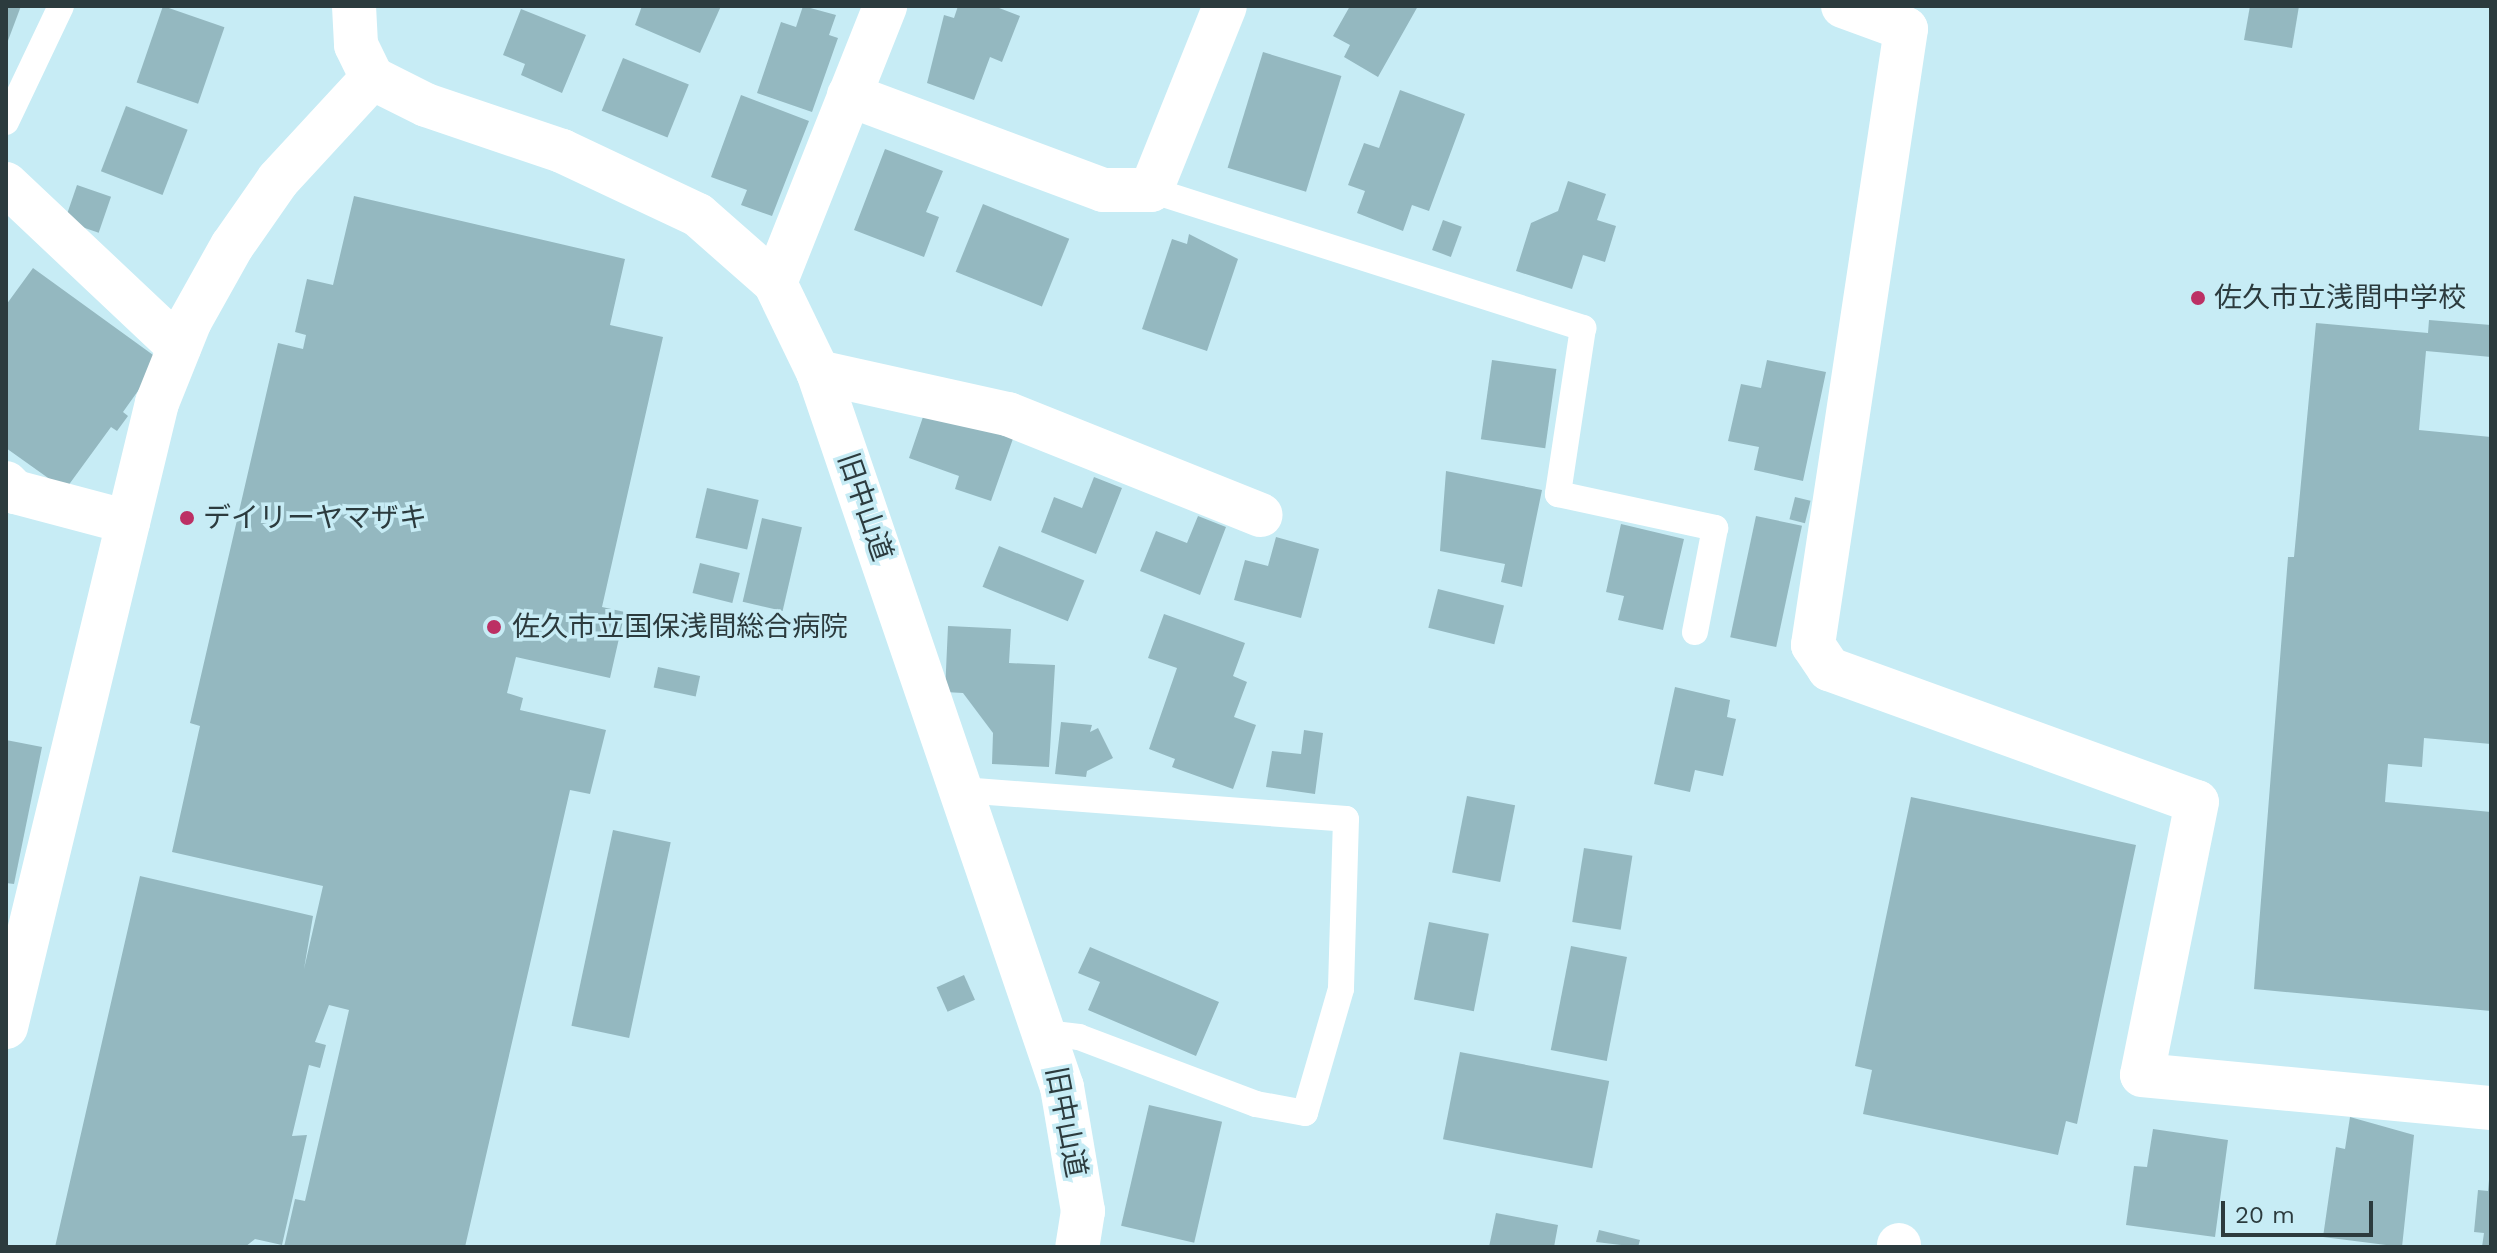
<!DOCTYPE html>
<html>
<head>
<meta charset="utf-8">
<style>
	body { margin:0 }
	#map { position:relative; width:2497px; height:1253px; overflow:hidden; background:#c7ecf5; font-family:"Work Sans","Noto Sans JP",sans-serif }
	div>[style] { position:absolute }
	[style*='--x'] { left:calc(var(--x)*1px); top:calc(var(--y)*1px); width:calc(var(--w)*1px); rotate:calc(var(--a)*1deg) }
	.building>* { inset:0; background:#94b8c0; transform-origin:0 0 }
	.service>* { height:26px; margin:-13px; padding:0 13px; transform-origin:13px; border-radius:13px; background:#fff }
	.minor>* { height:44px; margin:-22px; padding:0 22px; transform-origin:22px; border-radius:22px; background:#fff }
	.secondary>* { height:44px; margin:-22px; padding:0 22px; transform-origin:22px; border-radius:22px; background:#fff }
	.dots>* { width:22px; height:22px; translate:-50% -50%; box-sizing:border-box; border:4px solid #c7ecf5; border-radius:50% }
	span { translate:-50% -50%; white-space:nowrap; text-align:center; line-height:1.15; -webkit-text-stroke:7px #c7ecf5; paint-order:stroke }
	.poi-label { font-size:28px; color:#2c3b3e }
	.left { translate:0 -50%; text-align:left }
	.street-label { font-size:28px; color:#2c3b3e }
	.frame { position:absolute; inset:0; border:8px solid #2c3b3e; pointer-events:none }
	.scale { position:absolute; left:2221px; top:1201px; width:152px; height:36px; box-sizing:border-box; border:4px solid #2c3b3e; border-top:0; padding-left:10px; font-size:24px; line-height:28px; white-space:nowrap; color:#2c3b3e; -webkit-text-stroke:6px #c7ecf5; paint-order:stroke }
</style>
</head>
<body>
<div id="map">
	<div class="building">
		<div style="clip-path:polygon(6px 6px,21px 6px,6px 46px)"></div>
		<div style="left:163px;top:6px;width:65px;height:81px;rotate:19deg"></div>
		<div style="clip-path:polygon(642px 6px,721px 6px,700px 53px,635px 25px)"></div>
		<div style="clip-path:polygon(803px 6px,836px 15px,829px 35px,838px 38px,812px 112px,757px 93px,781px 22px,796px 27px)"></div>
		<div style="clip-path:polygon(958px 6px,994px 6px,1020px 16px,1002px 62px,990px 57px,974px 100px,927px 83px,944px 15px,954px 18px)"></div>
		<div style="clip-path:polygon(1350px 6px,1418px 6px,1378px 77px,1344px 57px,1350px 45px,1333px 36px)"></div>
		<div style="clip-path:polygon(2250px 6px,2299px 6px,2292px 48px,2244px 40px)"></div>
		<div style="clip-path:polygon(521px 9px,586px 35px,562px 93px,521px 75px,525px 64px,503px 55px)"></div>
		<div style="left:1263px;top:52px;width:82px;height:121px;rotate:17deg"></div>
		<div style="left:623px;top:58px;width:71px;height:57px;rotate:22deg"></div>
		<div style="clip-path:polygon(1400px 90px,1465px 114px,1429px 211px,1412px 205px,1403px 231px,1357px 213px,1365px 191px,1348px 185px,1364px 143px,1379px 148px)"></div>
		<div style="clip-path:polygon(741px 95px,809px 121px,772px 216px,741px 205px,747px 190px,711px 177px)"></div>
		<div style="left:126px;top:106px;width:66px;height:70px;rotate:21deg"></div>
		<div style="clip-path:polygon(885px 149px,943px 171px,926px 212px,939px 217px,924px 257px,854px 230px)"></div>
		<div style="clip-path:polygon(1568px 181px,1606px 194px,1597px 220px,1616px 226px,1605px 262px,1583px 255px,1572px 289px,1516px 271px,1531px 223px,1558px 211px)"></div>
		<div style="left:77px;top:185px;width:36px;height:38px;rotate:19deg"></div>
		<div style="clip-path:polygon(354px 196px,625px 259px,610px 325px,663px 337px,602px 607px,625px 612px,610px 678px,516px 657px,507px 693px,523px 698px,520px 710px,606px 730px,590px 794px,570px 790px,465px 1247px,284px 1247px,295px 1199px,305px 1201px,349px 1010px,329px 1005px,315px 1042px,326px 1045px,320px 1068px,309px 1065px,292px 1136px,307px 1135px,282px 1245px,255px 1239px,245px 1247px,55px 1247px,140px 876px,313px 916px,304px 969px,323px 886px,172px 852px,200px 726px,190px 723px,278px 343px,303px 349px,306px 335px,295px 332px,307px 279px,333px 285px)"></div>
		<div style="left:983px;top:204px;width:93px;height:73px;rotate:22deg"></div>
		<div style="left:1443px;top:220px;width:20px;height:32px;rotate:20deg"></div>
		<div style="clip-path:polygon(1189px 234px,1238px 259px,1207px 351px,1142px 329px,1172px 239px,1187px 244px)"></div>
		<div style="clip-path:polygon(33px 268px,160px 360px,123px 412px,128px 416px,117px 431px,111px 427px,65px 490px,6px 448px,6px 305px)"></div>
		<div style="clip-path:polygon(2429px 320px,2491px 325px,2491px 357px,2426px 351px,2419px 430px,2491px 437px,2491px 744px,2424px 738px,2422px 767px,2388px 764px,2385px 802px,2491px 812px,2491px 1011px,2254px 989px,2288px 557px,2294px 557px,2316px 323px,2428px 333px)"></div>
		<div style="left:1492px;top:360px;width:65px;height:80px;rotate:8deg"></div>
		<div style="clip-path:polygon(1767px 360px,1826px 372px,1803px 481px,1754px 470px,1759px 447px,1728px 441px,1741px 384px,1761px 388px)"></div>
		<div style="clip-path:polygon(925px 411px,1015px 433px,991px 501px,955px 489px,959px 476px,909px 458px)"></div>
		<div style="clip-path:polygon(1446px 471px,1542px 490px,1522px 587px,1501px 582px,1505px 564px,1440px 551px)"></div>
		<div style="clip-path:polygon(1094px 477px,1122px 488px,1096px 554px,1041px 532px,1054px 497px,1082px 508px)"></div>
		<div style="left:707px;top:488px;width:53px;height:51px;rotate:13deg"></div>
		<div style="left:1795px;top:497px;width:16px;height:23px;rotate:14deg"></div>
		<div style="clip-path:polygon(1198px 516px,1226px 527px,1200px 595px,1140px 571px,1156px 531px,1187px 543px)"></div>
		<div style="left:1756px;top:516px;width:47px;height:124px;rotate:12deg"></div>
		<div style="left:762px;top:518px;width:41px;height:86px;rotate:13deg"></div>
		<div style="clip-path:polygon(1621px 524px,1684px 539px,1663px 630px,1618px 620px,1624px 596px,1606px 592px)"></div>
		<div style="clip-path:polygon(1276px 537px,1319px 549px,1301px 618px,1234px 600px,1245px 560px,1268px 566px)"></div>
		<div style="left:999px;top:546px;width:92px;height:44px;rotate:22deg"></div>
		<div style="left:700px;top:563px;width:41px;height:31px;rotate:14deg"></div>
		<div style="left:1438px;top:589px;width:68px;height:40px;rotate:14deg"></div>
		<div style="clip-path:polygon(1164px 614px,1245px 643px,1233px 676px,1247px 682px,1234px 717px,1256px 725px,1233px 789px,1172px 767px,1175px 759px,1149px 749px,1177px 668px,1148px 658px)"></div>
		<div style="clip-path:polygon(948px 626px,1011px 629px,1009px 663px,1055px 665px,1049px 767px,992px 764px,993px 733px,963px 693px,945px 692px)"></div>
		<div style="left:658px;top:667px;width:43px;height:21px;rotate:12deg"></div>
		<div style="clip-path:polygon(1675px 687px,1730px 700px,1727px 717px,1736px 719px,1723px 776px,1695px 770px,1690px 792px,1654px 784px)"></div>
		<div style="clip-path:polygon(1061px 722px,1092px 725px,1090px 732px,1098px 728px,1113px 758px,1087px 771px,1086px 777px,1055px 774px)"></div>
		<div style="clip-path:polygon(1304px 730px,1323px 733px,1315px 794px,1266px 787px,1272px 751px,1301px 754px)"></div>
		<div style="clip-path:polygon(6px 740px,42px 747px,14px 884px,6px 883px)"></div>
		<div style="left:1467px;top:796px;width:49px;height:78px;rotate:11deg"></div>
		<div style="clip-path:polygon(1911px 797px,2136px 845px,2077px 1124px,2066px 1121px,2058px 1155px,1863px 1114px,1872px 1070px,1855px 1066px)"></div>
		<div style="left:613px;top:830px;width:59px;height:200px;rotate:12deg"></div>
		<div style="left:1584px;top:848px;width:49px;height:75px;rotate:9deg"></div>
		<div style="left:1429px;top:922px;width:61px;height:79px;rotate:11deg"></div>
		<div style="left:1571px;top:946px;width:57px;height:106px;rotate:11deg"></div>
		<div style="clip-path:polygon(1090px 947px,1219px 1002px,1196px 1056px,1088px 1010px,1100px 982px,1078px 973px)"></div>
		<div style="left:964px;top:975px;width:27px;height:30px;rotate:66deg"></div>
		<div style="left:1460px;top:1052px;width:152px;height:89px;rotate:11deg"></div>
		<div style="left:1149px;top:1105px;width:75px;height:124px;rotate:13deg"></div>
		<div style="clip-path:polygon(2350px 1117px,2414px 1135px,2402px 1247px,2323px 1237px,2336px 1147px,2345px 1149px)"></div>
		<div style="clip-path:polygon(2153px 1129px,2228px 1140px,2215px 1237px,2126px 1225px,2134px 1166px,2147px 1167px)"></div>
		<div style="clip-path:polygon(2489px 1180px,2491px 1247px,2482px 1247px,2484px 1233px,2474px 1232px,2478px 1190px,2488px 1191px)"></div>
		<div style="clip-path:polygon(1496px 1213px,1558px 1225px,1554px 1247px,1489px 1247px)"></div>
		<div style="clip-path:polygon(1599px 1230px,1640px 1240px,1638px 1247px,1596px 1242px)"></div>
	</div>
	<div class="service">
		<div style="--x:6;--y:122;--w:128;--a:-64.6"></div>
		<div style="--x:1151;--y:190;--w:454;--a:17.7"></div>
		<div style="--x:1583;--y:328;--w:168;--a:98.6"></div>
		<div style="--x:1558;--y:494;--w:161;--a:12.2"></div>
		<div style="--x:1715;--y:528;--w:106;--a:100.9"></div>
		<div style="--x:962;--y:790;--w:385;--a:4.3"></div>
		<div style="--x:1346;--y:819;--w:170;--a:91.7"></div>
		<div style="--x:1341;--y:989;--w:129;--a:106.2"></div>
		<div style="--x:1305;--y:1113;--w:50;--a:-169.6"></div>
		<div style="--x:1256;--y:1104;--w:189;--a:-159.3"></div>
		<div style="--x:1079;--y:1037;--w:34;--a:-173"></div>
	</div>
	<div class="minor">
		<div style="--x:1843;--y:6;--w:67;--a:20.1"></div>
		<div style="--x:1906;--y:29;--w:623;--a:98.59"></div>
		<div style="--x:1813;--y:645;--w:29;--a:56"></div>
		<div style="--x:1829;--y:669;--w:391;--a:19.9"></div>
		<div style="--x:2197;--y:802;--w:278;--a:101.4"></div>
		<div style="--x:2142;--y:1075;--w:351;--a:5.4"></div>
		<div style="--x:849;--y:95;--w:271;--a:20.5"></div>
		<div style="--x:1103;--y:190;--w:48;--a:0"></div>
		<div style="--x:1151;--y:190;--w:198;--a:-68.1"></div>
		<div style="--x:6;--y:184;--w:238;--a:43.3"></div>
		<div style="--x:775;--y:283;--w:298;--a:-68.3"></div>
		<div style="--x:818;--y:372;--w:195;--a:12.5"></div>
		<div style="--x:1008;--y:414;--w:272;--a:21.8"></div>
		<div style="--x:6;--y:483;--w:13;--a:45"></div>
		<div style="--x:15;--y:492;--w:117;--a:14.9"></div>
		<div style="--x:6;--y:1027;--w:642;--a:-76.4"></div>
		<div style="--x:157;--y:403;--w:88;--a:-68.1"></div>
		<div style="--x:190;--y:321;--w:86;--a:-60.8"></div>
		<div style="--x:232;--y:246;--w:80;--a:-55.1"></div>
		<div style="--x:278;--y:180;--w:139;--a:-47.3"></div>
		<div style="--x:1899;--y:1247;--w:2;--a:-90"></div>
	</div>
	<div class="secondary">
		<div style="--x:354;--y:6;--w:39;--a:87"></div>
		<div style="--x:356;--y:45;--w:37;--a:64"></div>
		<div style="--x:372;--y:78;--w:60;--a:26.6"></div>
		<div style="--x:426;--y:105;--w:144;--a:18.7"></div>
		<div style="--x:562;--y:151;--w:150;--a:25.2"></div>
		<div style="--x:698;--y:215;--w:103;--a:41.4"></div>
		<div style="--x:775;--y:283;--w:99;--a:64.2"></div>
		<div style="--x:818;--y:372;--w:755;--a:71.16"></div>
		<div style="--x:1062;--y:1087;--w:126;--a:80.4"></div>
		<div style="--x:1083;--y:1211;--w:36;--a:99"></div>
	</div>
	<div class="dots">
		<div style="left:2198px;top:298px;background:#bc3064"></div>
		<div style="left:187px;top:518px;background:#bc3064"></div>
		<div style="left:494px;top:627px;background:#bc3064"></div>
	</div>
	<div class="poi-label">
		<span class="left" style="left:2214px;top:298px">佐久市立浅間中学校</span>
		<span class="left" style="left:203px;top:518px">デイリーヤマザキ</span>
		<span class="left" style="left:512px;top:627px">佐久市立国保浅間総合病院</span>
	</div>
	<div class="street-label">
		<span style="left:865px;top:507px;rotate:71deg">旧中山道</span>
		<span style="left:1066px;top:1122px;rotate:79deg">旧中山道</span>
	</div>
	<div class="frame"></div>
	<div class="scale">20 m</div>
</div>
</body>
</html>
